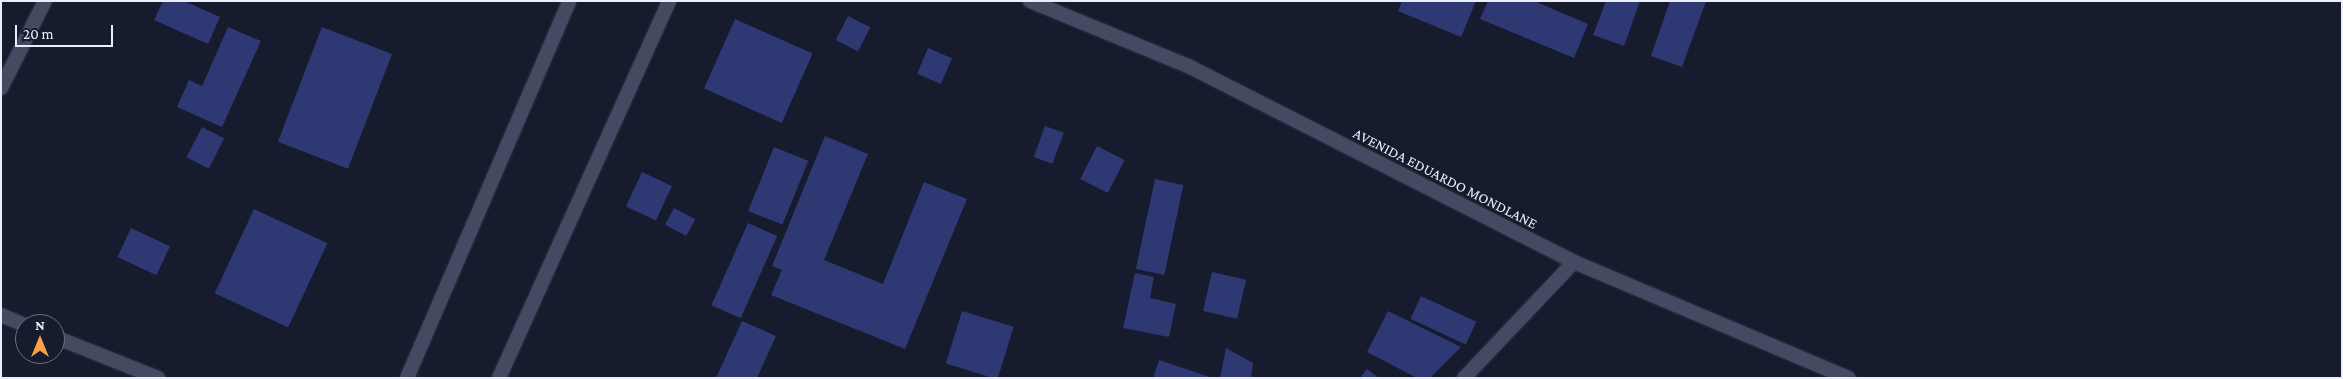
<!DOCTYPE html>
<html>
<head>
<meta charset="utf-8">
<style>
	body { margin:0 }
	#map { position:relative; width:2343px; height:379px; overflow:hidden; background:#161b2e; font-family:"Crimson Pro",serif }
	div>[style] { position:absolute }
	[style*='--x'] { left:calc(var(--x)*1px); top:calc(var(--y)*1px); width:calc(var(--w)*1px); rotate:calc(var(--a)*1deg) }
	.building>* { inset:0; background:#2e3973; transform-origin:0 0 }
	.roads { filter:drop-shadow(0 0 1px #313444) drop-shadow(0 0 1px #313444) }
	.minor>* { height:14px; margin:-7px; padding:0 7px; transform-origin:7px; border-radius:7px; background:#434a61 }
	span { translate:-50% -50%; white-space:nowrap; text-align:center; line-height:1.15; -webkit-text-stroke:5px #161b2e; paint-order:stroke }
	.street-label { font-size:15px; color:#ebeffd }
	.frame { position:absolute; inset:0; border:2px solid #ebeffd; pointer-events:none }
	.north { position:absolute; left:15px; top:314px; width:50px; height:50px; box-sizing:border-box; background:#161b2e; border:1px solid #6b7081; border-radius:50%; rotate:0deg; font-size:14px; font-weight:700; line-height:20px; text-align:center; color:#ebeffd }
	.north::after { content:''; display:block; margin:auto; width:18px; height:22px; background:#f8a14b; clip-path:polygon(50% 0,100% 100%,50% 72%,0 100%) }
	.scale { position:absolute; left:15px; top:25px; width:98px; height:22px; box-sizing:border-box; border:2px solid #ebeffd; border-top:0; padding-left:6px; font-size:15px; line-height:18px; white-space:nowrap; color:#ebeffd; -webkit-text-stroke:4px #161b2e; paint-order:stroke }
</style>
</head>
<body>
<div id="map">
	<div class="building">
		<div style="clip-path:polygon(163px 1px,184px 1px,220px 17px,208px 44px,154px 20px)"></div>
		<div style="clip-path:polygon(1402px 1px,1476px 1px,1461px 37px,1398px 11px)"></div>
		<div style="clip-path:polygon(1488px 1px,1534px 1px,1588px 24px,1574px 58px,1480px 19px)"></div>
		<div style="clip-path:polygon(1606px 1px,1640px 1px,1624px 46px,1593px 35px)"></div>
		<div style="clip-path:polygon(1670px 1px,1706px 1px,1682px 67px,1651px 56px)"></div>
		<div style="left:848px;top:16px;width:25px;height:27px;rotate:27deg"></div>
		<div style="left:735px;top:19px;width:85px;height:76px;rotate:24deg"></div>
		<div style="clip-path:polygon(228px 27px,261px 41px,222px 127px,177px 107px,189px 80px,202px 86px)"></div>
		<div style="left:322px;top:27px;width:75px;height:123px;rotate:21deg"></div>
		<div style="left:928px;top:48px;width:26px;height:28px;rotate:23deg"></div>
		<div style="left:1045px;top:126px;width:20px;height:33px;rotate:20deg"></div>
		<div style="left:202px;top:127px;width:25px;height:34px;rotate:27deg"></div>
		<div style="clip-path:polygon(825px 136px,868px 154px,824px 260px,883px 284px,924px 182px,967px 199px,905px 349px,771px 295px,782px 270px,772px 266px)"></div>
		<div style="left:1097px;top:146px;width:31px;height:37px;rotate:27deg"></div>
		<div style="left:774px;top:147px;width:37px;height:69px;rotate:22deg"></div>
		<div style="left:642px;top:172px;width:33px;height:38px;rotate:25deg"></div>
		<div style="left:1155px;top:179px;width:29px;height:92px;rotate:12deg"></div>
		<div style="left:674px;top:208px;width:24px;height:19px;rotate:28deg"></div>
		<div style="left:254px;top:209px;width:81px;height:93px;rotate:25deg"></div>
		<div style="left:748px;top:223px;width:32px;height:90px;rotate:24deg"></div>
		<div style="left:131px;top:228px;width:43px;height:32px;rotate:25deg"></div>
		<div style="left:1212px;top:272px;width:35px;height:40px;rotate:13deg"></div>
		<div style="clip-path:polygon(1135px 273px,1154px 277px,1150px 298px,1176px 304px,1169px 337px,1123px 328px)"></div>
		<div style="left:1421px;top:296px;width:61px;height:25px;rotate:25deg"></div>
		<div style="left:962px;top:311px;width:54px;height:55px;rotate:17deg"></div>
		<div style="clip-path:polygon(1388px 311px,1461px 347px,1430px 378px,1417px 378px,1367px 352px)"></div>
		<div style="clip-path:polygon(742px 321px,776px 336px,757px 378px,716px 378px)"></div>
		<div style="clip-path:polygon(1226px 348px,1253px 363px,1251px 378px,1220px 378px)"></div>
		<div style="clip-path:polygon(1159px 360px,1210px 377px,1210px 378px,1153px 378px)"></div>
		<div style="clip-path:polygon(1367px 369px,1379px 378px,1360px 378px)"></div>
	</div>
	<div class="roads">
		<div class="minor">
			<div style="--x:1030;--y:1;--w:173;--a:22.4"></div>
			<div style="--x:1190;--y:67;--w:431;--a:26.9"></div>
			<div style="--x:1574;--y:262;--w:298;--a:22.9"></div>
			<div style="--x:1;--y:88;--w:97;--a:-63.2"></div>
			<div style="--x:1;--y:315;--w:26;--a:23"></div>
			<div style="--x:55;--y:337;--w:111;--a:21.7"></div>
			<div style="--x:407;--y:378;--w:410;--a:-66.7"></div>
			<div style="--x:499;--y:378;--w:414;--a:-65.7"></div>
			<div style="--x:1464;--y:378;--w:160;--a:-46.5"></div>
		</div>
	</div>
	<div class="street-label">
		<span style="left:1445px;top:179px;rotate:27deg">AVENIDA EDUARDO MONDLANE</span>
	</div>
	<div class="frame"></div>
	<div class="north">N</div>
	<div class="scale">20 m</div>
</div>
</body>
</html>
